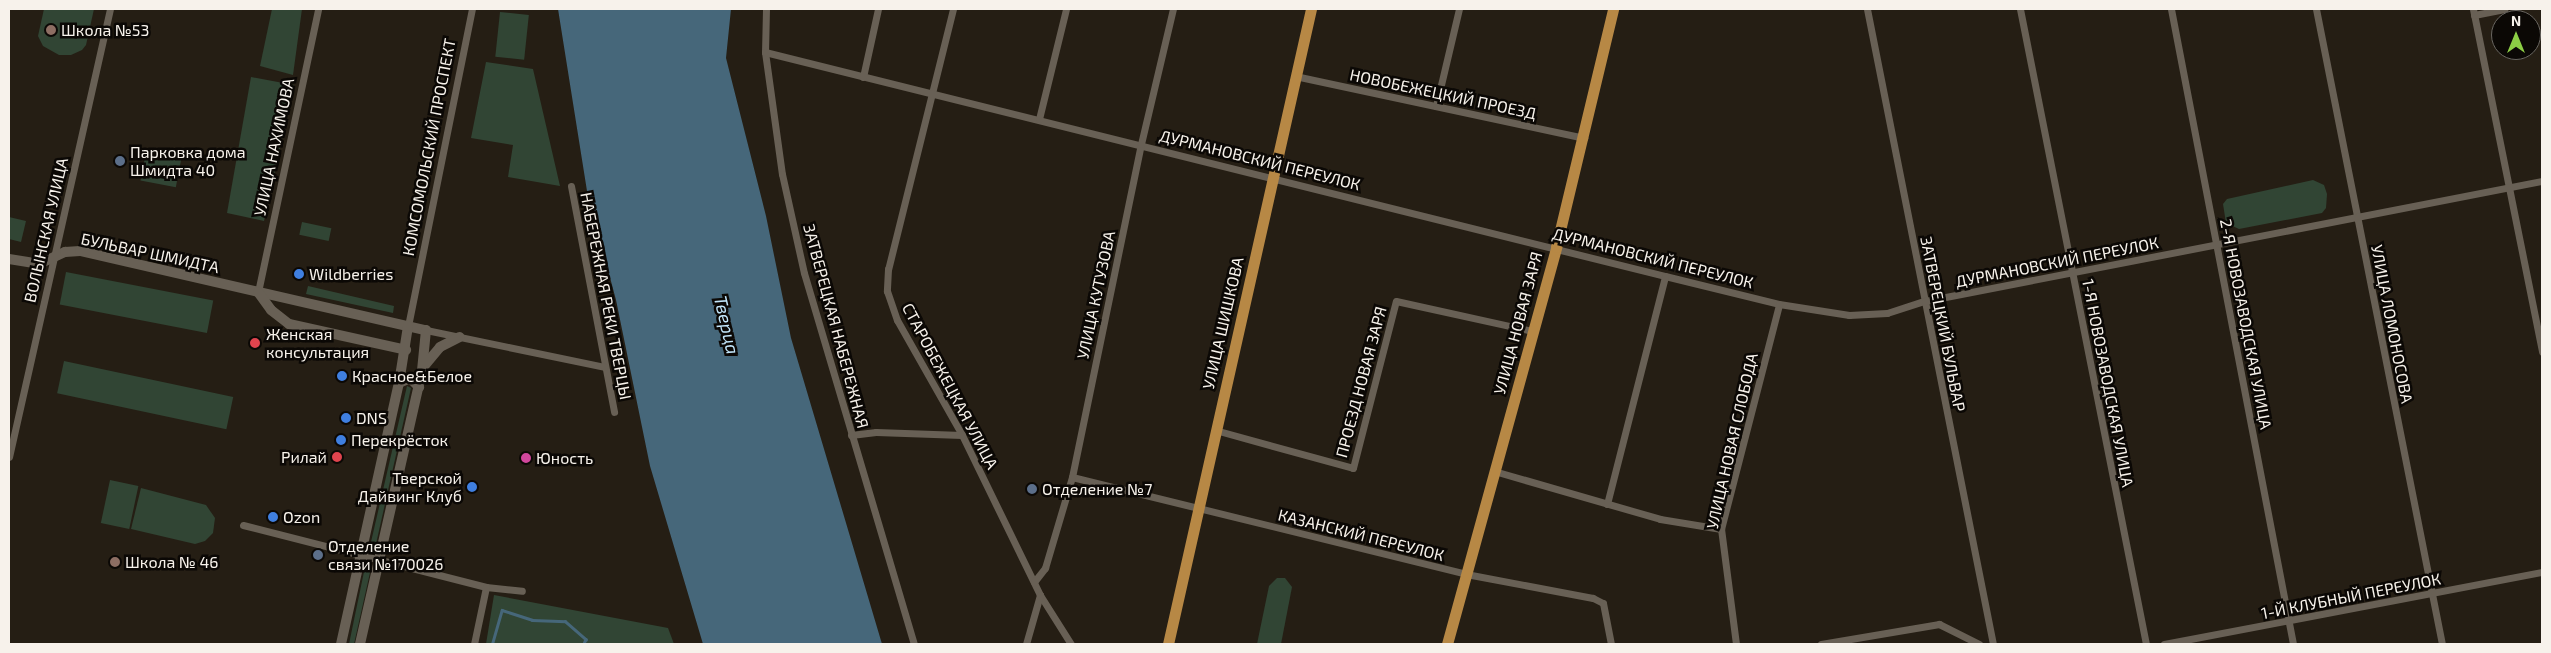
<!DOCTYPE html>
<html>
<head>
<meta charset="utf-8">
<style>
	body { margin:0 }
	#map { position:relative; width:2551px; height:653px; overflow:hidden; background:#251e14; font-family:"Exo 2",sans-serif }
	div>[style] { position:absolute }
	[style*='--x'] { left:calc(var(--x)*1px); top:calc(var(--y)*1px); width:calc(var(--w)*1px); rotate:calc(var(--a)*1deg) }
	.green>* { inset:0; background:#314534; transform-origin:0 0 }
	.water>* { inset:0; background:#46677a }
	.stream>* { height:2.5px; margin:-1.25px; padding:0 1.25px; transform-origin:1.25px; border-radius:1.25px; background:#46677a }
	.street>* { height:7px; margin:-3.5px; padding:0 3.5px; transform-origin:3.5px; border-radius:3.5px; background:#686055 }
	.secondary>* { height:10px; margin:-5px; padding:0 5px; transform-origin:5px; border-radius:5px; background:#686055 }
	.primary>* { height:11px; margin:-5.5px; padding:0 5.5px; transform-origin:5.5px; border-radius:5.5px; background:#b78845 }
	.dots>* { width:14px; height:14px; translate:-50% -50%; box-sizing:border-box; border:2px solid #0b0805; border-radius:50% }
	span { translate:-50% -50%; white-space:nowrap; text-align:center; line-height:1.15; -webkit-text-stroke:5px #0b0805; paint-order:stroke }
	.poi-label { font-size:16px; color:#f7f2eb }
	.left { translate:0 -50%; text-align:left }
	.right { translate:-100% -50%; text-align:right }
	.street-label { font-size:16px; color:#f7f2eb }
	.water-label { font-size:18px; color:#c3e7fc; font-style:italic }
	.frame { position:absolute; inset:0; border:10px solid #f7f2eb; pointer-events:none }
	.north { position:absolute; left:2491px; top:10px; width:50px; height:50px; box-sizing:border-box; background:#0b0805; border:1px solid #696661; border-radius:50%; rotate:0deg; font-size:14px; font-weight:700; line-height:20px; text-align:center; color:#f7f2eb }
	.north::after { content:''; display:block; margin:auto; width:18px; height:22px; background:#8cce45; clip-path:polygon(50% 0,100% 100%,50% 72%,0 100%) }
</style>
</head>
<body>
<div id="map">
	<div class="green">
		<div style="clip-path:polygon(44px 9px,94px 9px,86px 45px,82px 50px,71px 55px,59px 55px,43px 46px,38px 36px)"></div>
		<div style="clip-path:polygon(272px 9px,302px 9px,293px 75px,260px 66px)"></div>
		<div style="left:500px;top:12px;width:29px;height:45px;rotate:6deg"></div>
		<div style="clip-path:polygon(486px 62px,533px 69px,560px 186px,508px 177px,513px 145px,471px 138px)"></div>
		<div style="clip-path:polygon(251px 77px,294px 85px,264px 221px,227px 213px)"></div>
		<div style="left:146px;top:152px;width:36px;height:29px;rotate:11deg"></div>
		<div style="clip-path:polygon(2313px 180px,2324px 185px,2327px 194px,2326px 208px,2322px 213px,2239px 229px,2226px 223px,2223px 204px,2227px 199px)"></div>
		<div style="clip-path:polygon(9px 217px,26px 221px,21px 242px,9px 239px)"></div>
		<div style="left:302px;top:222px;width:30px;height:13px;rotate:12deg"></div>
		<div style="left:66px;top:272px;width:150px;height:33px;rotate:11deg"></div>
		<div style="clip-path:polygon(308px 286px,394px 306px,393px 313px,306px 294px)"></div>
		<div style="left:64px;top:361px;width:173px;height:33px;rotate:12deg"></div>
		<div style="clip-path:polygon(407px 386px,411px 388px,376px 544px,371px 542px)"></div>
		<div style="left:110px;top:480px;width:29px;height:44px;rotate:12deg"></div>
		<div style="clip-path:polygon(141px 488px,206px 505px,215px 518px,213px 533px,205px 541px,195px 544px,131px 529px)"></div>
		<div style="clip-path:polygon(365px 567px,371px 568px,354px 644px,349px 644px)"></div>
		<div style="clip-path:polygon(1277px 578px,1285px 578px,1292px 587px,1281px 644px,1257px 644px,1269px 586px)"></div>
		<div style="clip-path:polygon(494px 595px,668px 628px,674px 644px,486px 644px)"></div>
	</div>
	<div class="water">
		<div style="clip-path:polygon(558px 9px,731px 9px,726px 58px,766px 216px,791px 338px,882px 644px,703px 644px,650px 466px,616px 300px,587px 191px)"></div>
	</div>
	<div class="stream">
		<div style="--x:492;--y:644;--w:35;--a:-74"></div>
		<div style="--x:502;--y:610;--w:32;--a:18"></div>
		<div style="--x:532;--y:620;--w:33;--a:2"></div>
		<div style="--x:565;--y:621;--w:28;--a:41"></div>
		<div style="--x:586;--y:639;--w:5;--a:112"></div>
	</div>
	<div class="street">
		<div style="--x:766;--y:9;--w:43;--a:91.3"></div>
		<div style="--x:765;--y:52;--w:123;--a:82.1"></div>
		<div style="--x:782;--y:174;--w:101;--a:77.5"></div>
		<div style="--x:804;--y:273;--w:387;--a:73.5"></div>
		<div style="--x:953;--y:9;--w:268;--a:104"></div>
		<div style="--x:888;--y:269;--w:22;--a:93"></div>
		<div style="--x:887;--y:291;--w:31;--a:71"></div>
		<div style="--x:897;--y:320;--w:132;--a:60.5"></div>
		<div style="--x:962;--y:435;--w:178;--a:64"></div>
		<div style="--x:1040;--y:595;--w:58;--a:57.7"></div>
		<div style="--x:1867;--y:9;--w:647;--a:78.78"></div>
		<div style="--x:2020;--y:9;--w:647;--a:78.78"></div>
		<div style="--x:2171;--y:9;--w:647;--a:79.12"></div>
		<div style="--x:2316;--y:9;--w:647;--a:78.78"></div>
		<div style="--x:2473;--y:9;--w:350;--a:78.6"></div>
		<div style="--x:2474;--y:15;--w:31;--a:-11"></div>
		<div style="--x:765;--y:52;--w:927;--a:13.98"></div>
		<div style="--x:1665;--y:276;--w:117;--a:13.8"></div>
		<div style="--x:1779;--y:304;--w:71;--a:8.9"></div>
		<div style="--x:1849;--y:315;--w:38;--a:-3"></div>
		<div style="--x:1887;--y:313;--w:40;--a:-18"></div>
		<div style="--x:1925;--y:301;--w:629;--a:-11.01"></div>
		<div style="--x:1295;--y:76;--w:296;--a:12.1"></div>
		<div style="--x:863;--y:77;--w:70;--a:-77.6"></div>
		<div style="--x:1436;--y:106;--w:100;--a:-76.7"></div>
		<div style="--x:1039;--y:119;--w:113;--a:-76.2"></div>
		<div style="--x:571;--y:186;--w:230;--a:79.2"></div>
		<div style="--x:258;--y:292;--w:289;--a:-78"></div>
		<div style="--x:408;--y:326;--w:323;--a:-78.6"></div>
		<div style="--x:426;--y:330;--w:182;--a:11.7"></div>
		<div style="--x:1215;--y:430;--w:143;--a:15.4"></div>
		<div style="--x:1353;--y:468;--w:172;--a:-75.6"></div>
		<div style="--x:1396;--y:301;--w:140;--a:12.4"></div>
		<div style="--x:851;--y:435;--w:25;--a:-7"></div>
		<div style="--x:876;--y:432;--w:86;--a:2"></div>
		<div style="--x:9;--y:457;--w:459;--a:-77.3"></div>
		<div style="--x:1494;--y:471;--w:173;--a:16.1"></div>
		<div style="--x:1660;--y:519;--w:62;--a:9.3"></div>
		<div style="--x:1072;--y:477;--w:406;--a:13.8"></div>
		<div style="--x:1466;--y:574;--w:129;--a:10.7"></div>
		<div style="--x:1593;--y:598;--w:11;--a:27"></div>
		<div style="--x:1603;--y:603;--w:42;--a:79"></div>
		<div style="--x:1607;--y:504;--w:235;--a:-75.7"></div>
		<div style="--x:243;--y:525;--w:251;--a:14.3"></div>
		<div style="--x:486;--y:587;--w:36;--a:6"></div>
		<div style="--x:1034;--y:582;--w:18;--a:-52"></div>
		<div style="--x:1045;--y:568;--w:95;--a:-73.5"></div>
		<div style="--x:1072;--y:477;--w:340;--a:-78.3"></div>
		<div style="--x:1141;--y:144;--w:139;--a:-76.7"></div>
		<div style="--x:474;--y:644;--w:58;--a:-78.1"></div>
		<div style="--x:1026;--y:644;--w:51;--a:-74.1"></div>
		<div style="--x:1736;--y:644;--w:116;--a:-97.4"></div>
		<div style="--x:1721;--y:529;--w:232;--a:-75.5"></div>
		<div style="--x:1821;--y:644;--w:120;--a:-9.6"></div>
		<div style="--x:1939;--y:624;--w:45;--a:26.6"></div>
		<div style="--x:2164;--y:644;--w:385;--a:-10.8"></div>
	</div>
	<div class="secondary">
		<div style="--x:9;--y:259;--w:30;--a:9"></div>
		<div style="--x:39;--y:264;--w:29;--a:-25"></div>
		<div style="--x:65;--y:252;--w:15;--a:-4"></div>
		<div style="--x:80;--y:251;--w:355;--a:12.9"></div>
		<div style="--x:426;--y:330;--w:41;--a:95.6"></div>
		<div style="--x:422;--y:371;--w:280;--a:102.8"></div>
		<div style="--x:258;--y:292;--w:22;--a:54"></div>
		<div style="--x:271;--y:310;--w:23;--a:38"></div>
		<div style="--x:289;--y:324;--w:120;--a:12.5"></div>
		<div style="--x:425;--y:365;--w:23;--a:-50"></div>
		<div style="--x:440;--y:347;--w:22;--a:-27"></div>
		<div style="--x:399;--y:383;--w:12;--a:-24"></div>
		<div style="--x:410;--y:378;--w:13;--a:45"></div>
		<div style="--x:341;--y:644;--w:267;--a:-77.5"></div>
		<div style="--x:399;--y:383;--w:58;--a:-81"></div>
	</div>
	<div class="primary">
		<div style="--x:1168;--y:644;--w:651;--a:-77.31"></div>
		<div style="--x:1447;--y:644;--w:412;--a:-74.6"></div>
		<div style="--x:1556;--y:247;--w:245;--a:-76.5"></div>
	</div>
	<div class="dots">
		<div style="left:51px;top:30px;background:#8d6e63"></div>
		<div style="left:120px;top:161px;background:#5c6f8a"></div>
		<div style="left:299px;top:274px;background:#3f7fe0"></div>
		<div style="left:255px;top:343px;background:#e0444e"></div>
		<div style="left:342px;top:376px;background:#3f7fe0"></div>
		<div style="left:346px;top:418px;background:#3f7fe0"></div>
		<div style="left:341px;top:440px;background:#3f7fe0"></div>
		<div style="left:337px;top:457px;background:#e0444e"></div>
		<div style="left:526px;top:458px;background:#d1479c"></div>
		<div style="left:472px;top:487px;background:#3f7fe0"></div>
		<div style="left:1032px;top:489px;background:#5c6f8a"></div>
		<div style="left:273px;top:517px;background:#3f7fe0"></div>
		<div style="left:318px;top:555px;background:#5c6f8a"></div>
		<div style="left:115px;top:562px;background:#8d6e63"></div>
	</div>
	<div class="poi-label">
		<span class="left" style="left:61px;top:30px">Школа №53</span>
		<span class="left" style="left:130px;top:161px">Парковка дома<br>Шмидта 40</span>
		<span class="left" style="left:309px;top:274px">Wildberries</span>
		<span class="left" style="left:266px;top:343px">Женская<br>консультация</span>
		<span class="left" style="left:352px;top:376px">Красное&amp;Белое</span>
		<span class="left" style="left:356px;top:418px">DNS</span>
		<span class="left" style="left:351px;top:440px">Перекрёсток</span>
		<span class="right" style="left:327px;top:457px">Рилай</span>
		<span class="left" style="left:536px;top:458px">Юность</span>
		<span class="right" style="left:462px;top:487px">Тверской<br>Дайвинг Клуб</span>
		<span class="left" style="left:1042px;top:489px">Отделение №7</span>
		<span class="left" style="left:283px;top:517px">Ozon</span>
		<span class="left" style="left:328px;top:555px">Отделение<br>связи №170026</span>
		<span class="left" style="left:125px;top:562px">Школа № 46</span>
	</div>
	<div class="street-label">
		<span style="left:1443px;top:94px;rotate:12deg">НОВОБЕЖЕЦКИЙ ПРОЕЗД</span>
		<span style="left:274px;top:147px;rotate:-78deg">УЛИЦА НАХИМОВА</span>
		<span style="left:429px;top:147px;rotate:-79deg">КОМСОМОЛЬСКИЙ ПРОСПЕКТ</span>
		<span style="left:1260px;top:160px;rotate:14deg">ДУРМАНОВСКИЙ ПЕРЕУЛОК</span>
		<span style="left:46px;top:230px;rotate:-77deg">ВОЛЫНСКАЯ УЛИЦА</span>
		<span style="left:150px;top:253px;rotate:12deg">БУЛЬВАР ШМИДТА</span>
		<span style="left:1653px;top:258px;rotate:14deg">ДУРМАНОВСКИЙ ПЕРЕУЛОК</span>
		<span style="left:2057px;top:262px;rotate:-11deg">ДУРМАНОВСКИЙ ПЕРЕУЛОК</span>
		<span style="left:1096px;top:295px;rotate:-78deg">УЛИЦА КУТУЗОВА</span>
		<span style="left:606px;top:296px;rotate:79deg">НАБЕРЕЖНАЯ РЕКИ ТВЕРЦЫ</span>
		<span style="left:1223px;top:323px;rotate:-77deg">УЛИЦА ШИШКОВА</span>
		<span style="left:1518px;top:323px;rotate:-75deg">УЛИЦА НОВАЯ ЗАРЯ</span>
		<span style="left:1943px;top:324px;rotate:79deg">ЗАТВЕРЕЦКИЙ БУЛЬВАР</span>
		<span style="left:2246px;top:324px;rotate:79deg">2-Я НОВОЗАВОДСКАЯ УЛИЦА</span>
		<span style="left:2392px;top:324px;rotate:79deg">УЛИЦА ЛОМОНОСОВА</span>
		<span style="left:836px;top:326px;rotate:75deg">ЗАТВЕРЕЦКАЯ НАБЕРЕЖНАЯ</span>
		<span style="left:1361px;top:382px;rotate:-75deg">ПРОЕЗД НОВАЯ ЗАРЯ</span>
		<span style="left:2108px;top:383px;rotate:79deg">1-Я НОВОЗАВОДСКАЯ УЛИЦА</span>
		<span style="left:950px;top:386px;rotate:62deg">СТАРОБЕЖЕЦКАЯ УЛИЦА</span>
		<span style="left:1732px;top:441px;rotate:-77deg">УЛИЦА НОВАЯ СЛОБОДА</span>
		<span style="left:1361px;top:535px;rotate:14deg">КАЗАНСКИЙ ПЕРЕУЛОК</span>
		<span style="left:2351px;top:596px;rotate:-11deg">1-Й КЛУБНЫЙ ПЕРЕУЛОК</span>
	</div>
	<div class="water-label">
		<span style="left:727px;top:325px;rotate:77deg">Тверца</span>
	</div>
	<div class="frame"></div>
	<div class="north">N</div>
</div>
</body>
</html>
